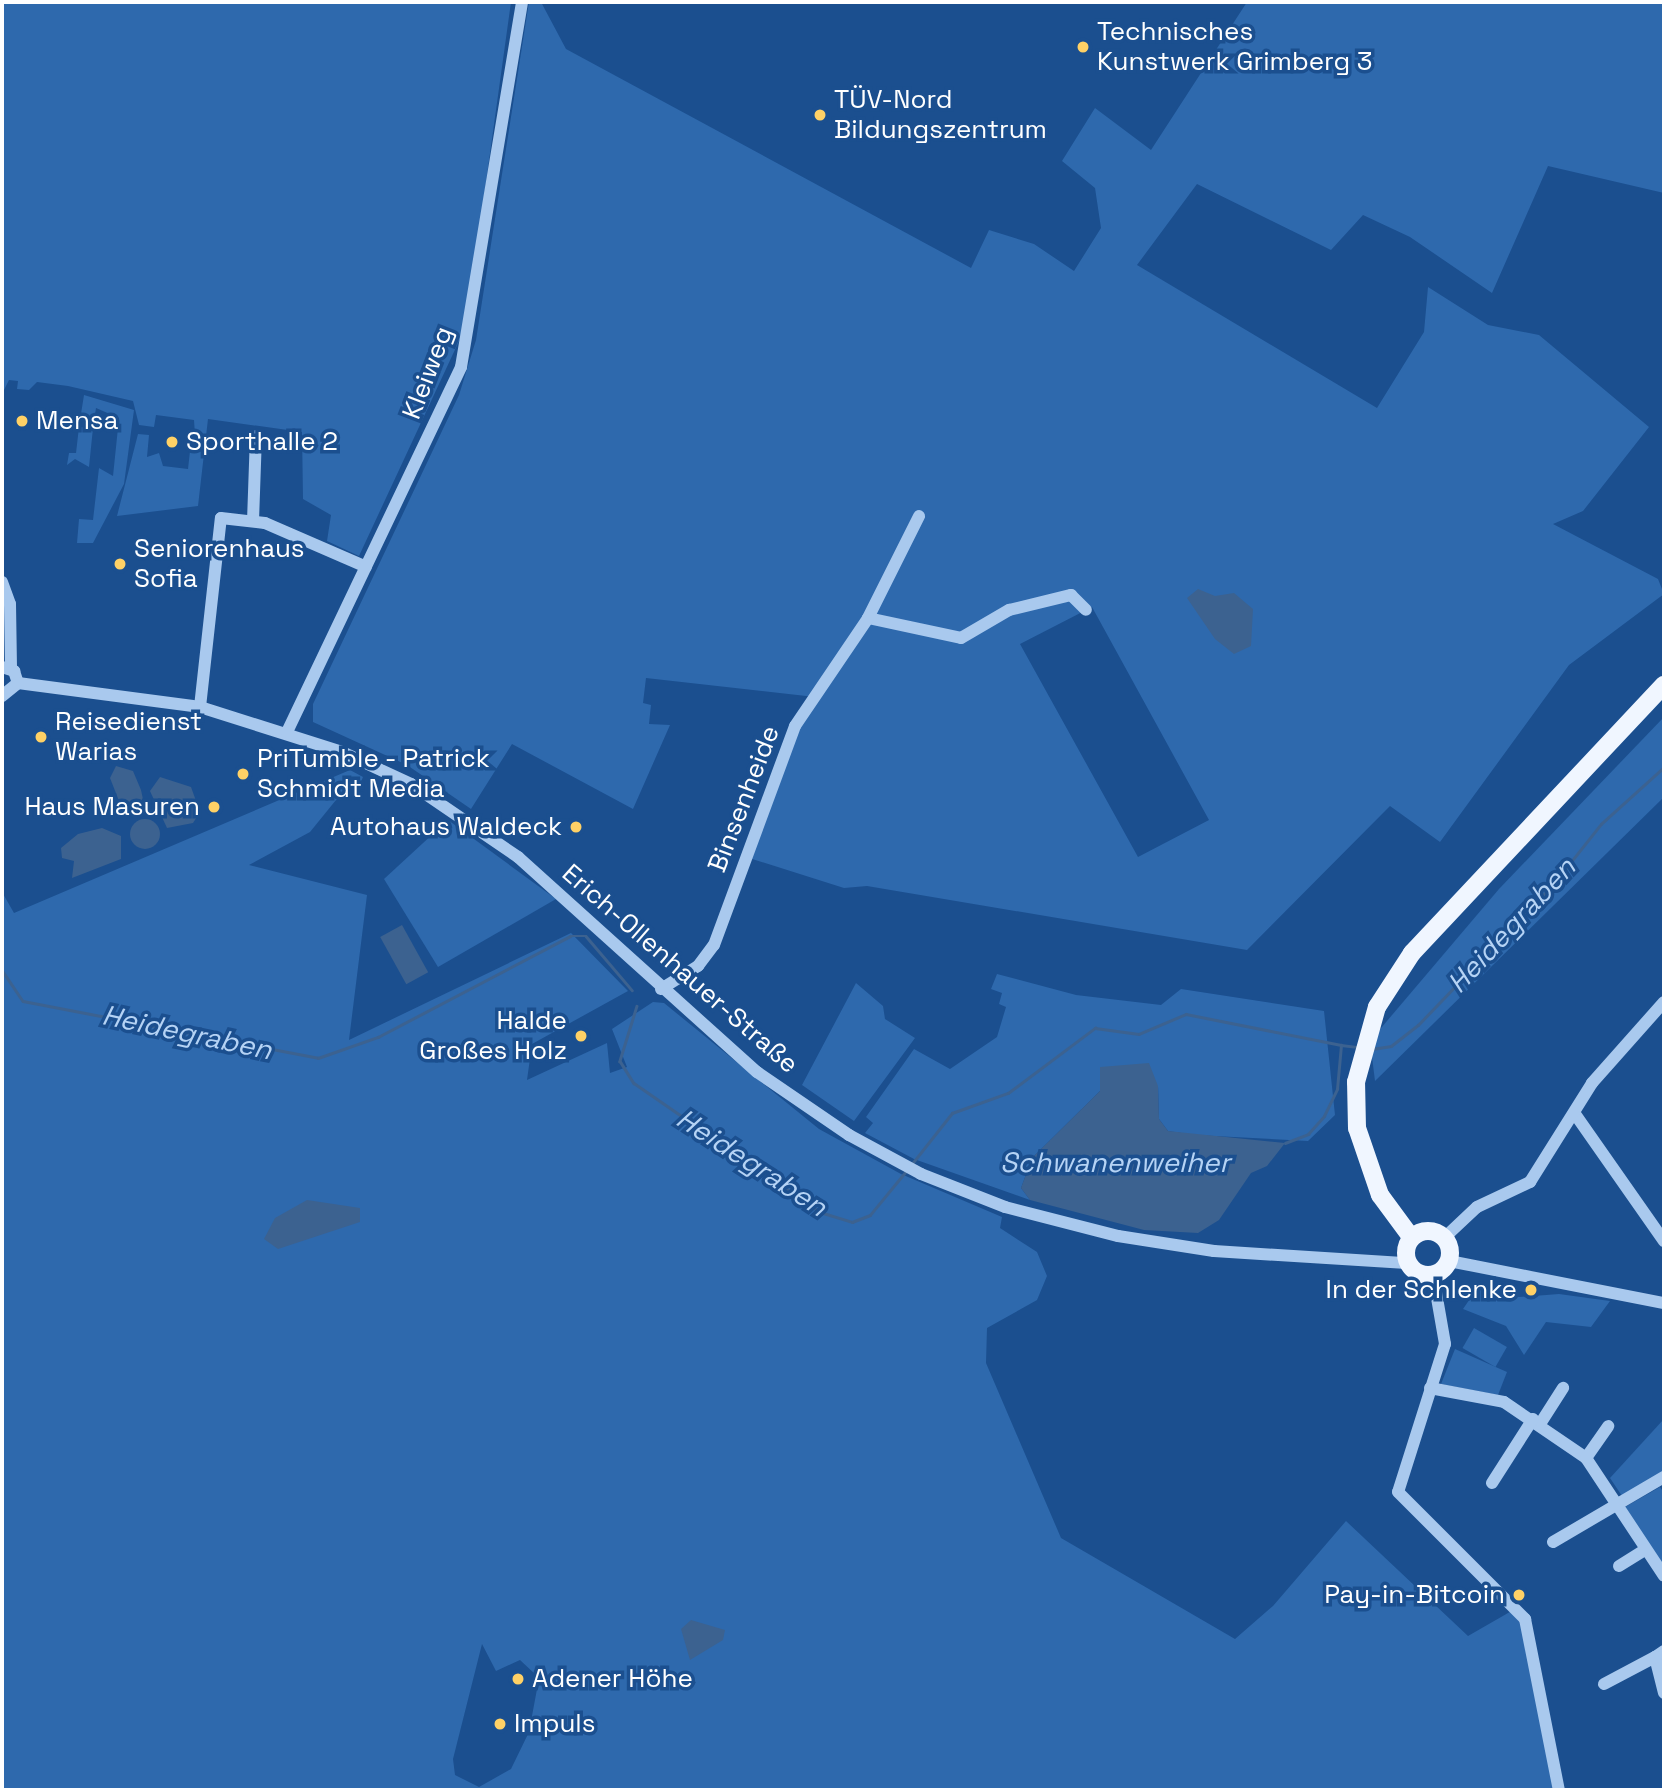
<!DOCTYPE html>
<html>
<head>
<meta charset="utf-8">
<style>
	body { margin:0 }
	#map { position:relative; width:1666px; height:1792px; overflow:hidden; background:#1b4f8f; font-family:"Space Grotesk",sans-serif }
	div>[style] { position:absolute }
	[style*='--x'] { left:calc(var(--x)*1px); top:calc(var(--y)*1px); width:calc(var(--w)*1px); rotate:calc(var(--a)*1deg) }
	.green>* { inset:0; background:#2e69ad; transform-origin:0 0 }
	.water>* { inset:0; background:#3c6290; transform-origin:0 0 }
	.round { border-radius:50% }
	.stream>* { height:2.5px; margin:-1.25px; padding:0 1.25px; transform-origin:1.25px; border-radius:1.25px; background:#3c6290 }
	.minor>* { height:12px; margin:-6px; padding:0 6px; transform-origin:6px; border-radius:6px; background:#a9c9ee }
	.major>* { height:18px; margin:-9px; padding:0 9px; transform-origin:9px; border-radius:9px; background:#f0f6ff }
	.major>.ring { margin:-9px; padding:0; box-sizing:content-box; background:none; border:18px solid #f0f6ff; border-radius:50% }
	.dots>* { width:19px; height:19px; translate:-50% -50%; box-sizing:border-box; border:4px solid #1b4f8f; border-radius:50% }
	span { translate:-50% -50%; white-space:nowrap; text-align:center; line-height:1.15; -webkit-text-stroke:7px #1b4f8f; paint-order:stroke }
	.poi-label { font-size:26px; color:#fff }
	.left { translate:0 -50%; text-align:left }
	.right { translate:-100% -50%; text-align:right }
	.street-label { font-size:26px; color:#fff }
	.water-label { font-size:28px; color:#b5d3f5; font-style:italic }
	.frame { position:absolute; inset:0; border:4px solid #fff; pointer-events:none }
</style>
</head>
<body>
<div id="map">
	<div class="green">
		<div style="clip-path:polygon(2px 2px,511px 2px,466px 326px,359px 556px,327px 541px,331px 515px,303px 499px,302px 432px,208px 419px,198px 506px,117px 516px,138px 434px,149px 435px,147px 457px,159px 453px,163px 466px,188px 469px,190px 451px,196px 451px,194px 420px,156px 415px,154px 427px,139px 425px,133px 401px,68px 386px,37px 382px,29px 390px,17px 389px,18px 381px,9px 380px,2px 394px)"></div>
		<div style="clip-path:polygon(evenodd,529px 2px,541px 2px,566px 49px,971px 268px,989px 230px,1034px 244px,1074px 271px,1101px 228px,1095px 188px,1062px 161px,1095px 108px,1151px 150px,1247px 2px,1664px 2px,1664px 193px,1548px 166px,1492px 293px,1410px 237px,1363px 215px,1331px 250px,1197px 184px,1137px 265px,1377px 408px,1424px 332px,1428px 287px,1488px 325px,1539px 335px,1649px 427px,1583px 511px,1553px 524px,1658px 579px,1664px 594px,1569px 665px,1440px 842px,1390px 806px,1247px 950px,867px 886px,844px 888px,749px 858px,782px 765px,815px 697px,646px 678px,643px 703px,651px 705px,649px 724px,670px 725px,633px 809px,512px 744px,471px 809px,407px 765px,313px 722px,313px 704px,459px 395px,476px 340px,529px 2px,1092px 607px,1209px 820px,1138px 857px,1020px 644px,1092px 607px)"></div>
		<div style="clip-path:polygon(84px 395px,134px 410px,124px 484px,93px 543px,77px 543px,79px 519px,93px 520px,99px 468px,113px 476px,119px 418px,96px 408px,94px 421px,80px 420px)"></div>
		<div style="clip-path:polygon(79px 427px,93px 428px,89px 467px,75px 459px,67px 465px,69px 453px,76px 453px)"></div>
		<div style="clip-path:polygon(1664px 717px,1664px 797px,1375px 1081px,1370px 1041px,1499px 889px)"></div>
		<div style="clip-path:polygon(evenodd,350px 770px,363px 777px,358px 789px,336px 800px,310px 832px,249px 865px,367px 895px,349px 1040px,571px 933px,628px 991px,532px 1044px,527px 1080px,607px 1043px,610px 1073px,627px 1067px,612px 1029px,653px 1002px,664px 1003px,819px 1129px,901px 1174px,1002px 1217px,1000px 1228px,1037px 1252px,1047px 1276px,1037px 1300px,987px 1328px,986px 1363px,1061px 1538px,1235px 1639px,1273px 1606px,1346px 1521px,1468px 1636px,1515px 1609px,1525px 1619px,1556px 1790px,2px 1790px,2px 892px,14px 913px,350px 770px,482px 1644px,496px 1671px,520px 1660px,536px 1675px,537px 1689px,529px 1732px,511px 1769px,479px 1787px,455px 1775px,453px 1759px,482px 1644px)"></div>
		<div style="clip-path:polygon(448px 820px,556px 899px,438px 967px,384px 879px)"></div>
		<div style="clip-path:polygon(997px 974px,1076px 995px,1161px 1005px,1181px 989px,1324px 1011px,1335px 1115px,1308px 1141px,1195px 1135px,1168px 1131px,1159px 1119px,1158px 1086px,1100px 1091px,1032px 1158px,1021px 1188px,1030px 1200px,914px 1159px,865px 1133px,873px 1123px,866px 1117px,914px 1049px,950px 1069px,997px 1037px,1006px 1007px,999px 1004px,1002px 993px,991px 989px)"></div>
		<div style="clip-path:polygon(856px 983px,883px 1006px,885px 1019px,915px 1038px,854px 1121px,802px 1085px)"></div>
		<div style="clip-path:polygon(1478px 1287px,1519px 1297px,1559px 1294px,1610px 1301px,1591px 1327px,1546px 1322px,1524px 1355px,1506px 1326px,1463px 1309px)"></div>
		<div style="left:1474px;top:1328px;width:38px;height:23px;rotate:30deg"></div>
		<div style="clip-path:polygon(1455px 1349px,1507px 1372px,1498px 1395px,1441px 1384px)"></div>
		<div style="clip-path:polygon(1663px 1420px,1664px 1473px,1622px 1496px,1610px 1478px)"></div>
		<div style="clip-path:polygon(1660px 1487px,1664px 1493px,1664px 1570px,1625px 1507px)"></div>
	</div>
	<div class="water">
		<div style="clip-path:polygon(1198px 589px,1215px 596px,1234px 593px,1253px 609px,1251px 646px,1234px 654px,1215px 639px,1187px 598px)"></div>
		<div style="clip-path:polygon(116px 766px,133px 771px,141px 790px,144px 804px,135px 811px,121px 806px,110px 778px)"></div>
		<div style="clip-path:polygon(160px 777px,191px 787px,200px 812px,193px 823px,167px 828px,150px 791px)"></div>
		<div class="round" style="left:130px;top:819px;width:30px;height:30px"></div>
		<div style="clip-path:polygon(102px 828px,121px 836px,121px 859px,72px 878px,74px 861px,62px 858px,61px 848px,78px 834px)"></div>
		<div style="left:402px;top:925px;width:54px;height:25px;rotate:61deg"></div>
		<div style="clip-path:polygon(1149px 1063px,1158px 1086px,1159px 1119px,1168px 1131px,1285px 1143px,1267px 1166px,1251px 1173px,1219px 1220px,1198px 1233px,1144px 1230px,1030px 1200px,1021px 1188px,1032px 1158px,1100px 1091px,1100px 1067px)"></div>
		<div style="clip-path:polygon(307px 1200px,360px 1208px,360px 1222px,278px 1249px,264px 1239px,275px 1218px)"></div>
		<div style="clip-path:polygon(691px 1620px,725px 1630px,723px 1640px,690px 1660px,681px 1629px)"></div>
	</div>
	<div class="stream">
		<div style="--x:2;--y:970;--w:37;--a:56"></div>
		<div style="--x:23;--y:1001;--w:300;--a:10.9"></div>
		<div style="--x:318;--y:1058;--w:64;--a:-19.3"></div>
		<div style="--x:378;--y:1037;--w:217;--a:-27.7"></div>
		<div style="--x:570;--y:936;--w:16;--a:0"></div>
		<div style="--x:586;--y:936;--w:71;--a:49.6"></div>
		<div style="--x:637;--y:1006;--w:58;--a:107.2"></div>
		<div style="--x:620;--y:1061;--w:26;--a:58"></div>
		<div style="--x:634;--y:1083;--w:226;--a:34.7"></div>
		<div style="--x:820;--y:1212;--w:34;--a:17"></div>
		<div style="--x:852;--y:1222;--w:19;--a:-21"></div>
		<div style="--x:870;--y:1215;--w:58;--a:-50.6"></div>
		<div style="--x:1372;--y:1049;--w:19;--a:-9"></div>
		<div style="--x:1391;--y:1046;--w:34;--a:-38"></div>
		<div style="--x:1418;--y:1025;--w:192;--a:-46.1"></div>
		<div style="--x:1551;--y:887;--w:80;--a:-51.6"></div>
		<div style="--x:1601;--y:824;--w:85;--a:-42.1"></div>
		<div style="--x:1285;--y:1143;--w:25;--a:-21"></div>
		<div style="--x:1308;--y:1134;--w:24;--a:-48"></div>
		<div style="--x:1324;--y:1116;--w:30;--a:-64"></div>
		<div style="--x:1337;--y:1089;--w:44;--a:-84.8"></div>
		<div style="--x:1341;--y:1045;--w:17;--a:7"></div>
		<div style="--x:911;--y:1165;--w:66;--a:-51.7"></div>
		<div style="--x:952;--y:1113;--w:59;--a:-19.7"></div>
		<div style="--x:1008;--y:1093;--w:109;--a:-36.8"></div>
		<div style="--x:1095;--y:1028;--w:44;--a:7.8"></div>
		<div style="--x:1139;--y:1034;--w:51;--a:-23.1"></div>
		<div style="--x:1186;--y:1014;--w:158;--a:11.3"></div>
	</div>
	<div class="minor">
		<div style="--x:253;--y:521;--w:85;--a:-88"></div>
		<div style="--x:2;--y:582;--w:23;--a:70"></div>
		<div style="--x:10;--y:604;--w:64;--a:89.1"></div>
		<div style="--x:868;--y:618;--w:95;--a:12.1"></div>
		<div style="--x:961;--y:638;--w:56;--a:-30.3"></div>
		<div style="--x:1009;--y:610;--w:64;--a:-13.6"></div>
		<div style="--x:1071;--y:595;--w:21;--a:45"></div>
		<div style="--x:2;--y:667;--w:13;--a:18"></div>
		<div style="--x:14;--y:671;--w:13;--a:72"></div>
		<div style="--x:18;--y:683;--w:21;--a:141"></div>
		<div style="--x:18;--y:683;--w:184;--a:7.5"></div>
		<div style="--x:200;--y:707;--w:149;--a:17.6"></div>
		<div style="--x:342;--y:752;--w:76;--a:24.9"></div>
		<div style="--x:411;--y:784;--w:130;--a:34.3"></div>
		<div style="--x:518;--y:857;--w:321;--a:42"></div>
		<div style="--x:757;--y:1072;--w:112;--a:34.4"></div>
		<div style="--x:849;--y:1135;--w:82;--a:28.4"></div>
		<div style="--x:921;--y:1174;--w:90;--a:21.4"></div>
		<div style="--x:1005;--y:1207;--w:117;--a:14.4"></div>
		<div style="--x:1118;--y:1236;--w:97;--a:8.9"></div>
		<div style="--x:1214;--y:1251;--w:193;--a:3.6"></div>
		<div style="--x:200;--y:707;--w:190;--a:-83.7"></div>
		<div style="--x:221;--y:518;--w:44;--a:6.5"></div>
		<div style="--x:265;--y:523;--w:110;--a:23.5"></div>
		<div style="--x:287;--y:732;--w:404;--a:-64.5"></div>
		<div style="--x:461;--y:367;--w:370;--a:-80.5"></div>
		<div style="--x:661;--y:989;--w:44;--a:-31.9"></div>
		<div style="--x:698;--y:966;--w:26;--a:-53"></div>
		<div style="--x:714;--y:945;--w:233;--a:-69.7"></div>
		<div style="--x:795;--y:726;--w:130;--a:-55.9"></div>
		<div style="--x:868;--y:618;--w:114;--a:-63.4"></div>
		<div style="--x:1575;--y:1114;--w:155;--a:55"></div>
		<div style="--x:1444;--y:1238;--w:45;--a:-43.2"></div>
		<div style="--x:1477;--y:1207;--w:59;--a:-25.3"></div>
		<div style="--x:1530;--y:1182;--w:117;--a:-57.9"></div>
		<div style="--x:1592;--y:1083;--w:108;--a:-48.4"></div>
		<div style="--x:1449;--y:1261;--w:219;--a:11.1"></div>
		<div style="--x:1433;--y:1275;--w:70;--a:80.1"></div>
		<div style="--x:1445;--y:1344;--w:155;--a:107.6"></div>
		<div style="--x:1398;--y:1492;--w:180;--a:45"></div>
		<div style="--x:1525;--y:1619;--w:174;--a:78.8"></div>
		<div style="--x:1430;--y:1388;--w:75;--a:10.7"></div>
		<div style="--x:1504;--y:1402;--w:99;--a:34.3"></div>
		<div style="--x:1586;--y:1458;--w:141;--a:56.5"></div>
		<div style="--x:1540;--y:1424;--w:43;--a:-57.4"></div>
		<div style="--x:1586;--y:1458;--w:39;--a:-55"></div>
		<div style="--x:1492;--y:1483;--w:76;--a:-57.4"></div>
		<div style="--x:1553;--y:1542;--w:129;--a:-30.4"></div>
		<div style="--x:1619;--y:1566;--w:31;--a:-32"></div>
		<div style="--x:1664;--y:1651;--w:11;--a:146"></div>
		<div style="--x:1655;--y:1657;--w:37;--a:76"></div>
		<div style="--x:1604;--y:1684;--w:58;--a:-27.9"></div>
	</div>
	<div class="major">
		<div class="ring" style="left:1406px;top:1231px;width:26px;height:26px"></div>
		<div style="--x:1411;--y:1237;--w:52;--a:-126.4"></div>
		<div style="--x:1380;--y:1195;--w:71;--a:-108.9"></div>
		<div style="--x:1357;--y:1128;--w:46;--a:-91.2"></div>
		<div style="--x:1356;--y:1082;--w:78;--a:-74.4"></div>
		<div style="--x:1377;--y:1007;--w:64;--a:-57.1"></div>
		<div style="--x:1412;--y:953;--w:368;--a:-46.8"></div>
	</div>
	<div class="dots">
		<div style="left:1083px;top:47px;background:#ffd166"></div>
		<div style="left:820px;top:115px;background:#ffd166"></div>
		<div style="left:22px;top:421px;background:#ffd166"></div>
		<div style="left:172px;top:442px;background:#ffd166"></div>
		<div style="left:120px;top:564px;background:#ffd166"></div>
		<div style="left:41px;top:737px;background:#ffd166"></div>
		<div style="left:243px;top:774px;background:#ffd166"></div>
		<div style="left:214px;top:807px;background:#ffd166"></div>
		<div style="left:576px;top:827px;background:#ffd166"></div>
		<div style="left:581px;top:1036px;background:#ffd166"></div>
		<div style="left:1531px;top:1290px;background:#ffd166"></div>
		<div style="left:1519px;top:1595px;background:#ffd166"></div>
		<div style="left:518px;top:1679px;background:#ffd166"></div>
		<div style="left:500px;top:1724px;background:#ffd166"></div>
	</div>
	<div class="poi-label">
		<span class="left" style="left:1097px;top:47px">Technisches<br>Kunstwerk Grimberg 3</span>
		<span class="left" style="left:834px;top:115px">TÜV-Nord<br>Bildungszentrum</span>
		<span class="left" style="left:36px;top:421px">Mensa</span>
		<span class="left" style="left:186px;top:442px">Sporthalle 2</span>
		<span class="left" style="left:134px;top:564px">Seniorenhaus<br>Sofia</span>
		<span class="left" style="left:55px;top:737px">Reisedienst<br>Warias</span>
		<span class="left" style="left:257px;top:774px">PriTumble - Patrick<br>Schmidt Media</span>
		<span class="right" style="left:200px;top:807px">Haus Masuren</span>
		<span class="right" style="left:562px;top:827px">Autohaus Waldeck</span>
		<span class="right" style="left:567px;top:1036px">Halde<br>Großes Holz</span>
		<span class="right" style="left:1517px;top:1290px">In der Schlenke</span>
		<span class="right" style="left:1505px;top:1595px">Pay-in-Bitcoin</span>
		<span class="left" style="left:532px;top:1679px">Adener Höhe</span>
		<span class="left" style="left:514px;top:1724px">Impuls</span>
	</div>
	<div class="street-label">
		<span style="left:428px;top:373px;rotate:-69deg">Kleiweg</span>
		<span style="left:744px;top:799px;rotate:-69deg">Binsenheide</span>
		<span style="left:680px;top:969px;rotate:41deg">Erich-Ollenhauer-Straße</span>
	</div>
	<div class="water-label">
		<span style="left:1511px;top:925px;rotate:-47deg">Heidegraben</span>
		<span style="left:187px;top:1032px;rotate:12deg">Heidegraben</span>
		<span style="left:752px;top:1162px;rotate:33deg">Heidegraben</span>
		<span style="left:1115px;top:1162px">Schwanenweiher</span>
	</div>
	<div class="frame"></div>
</div>
</body>
</html>
